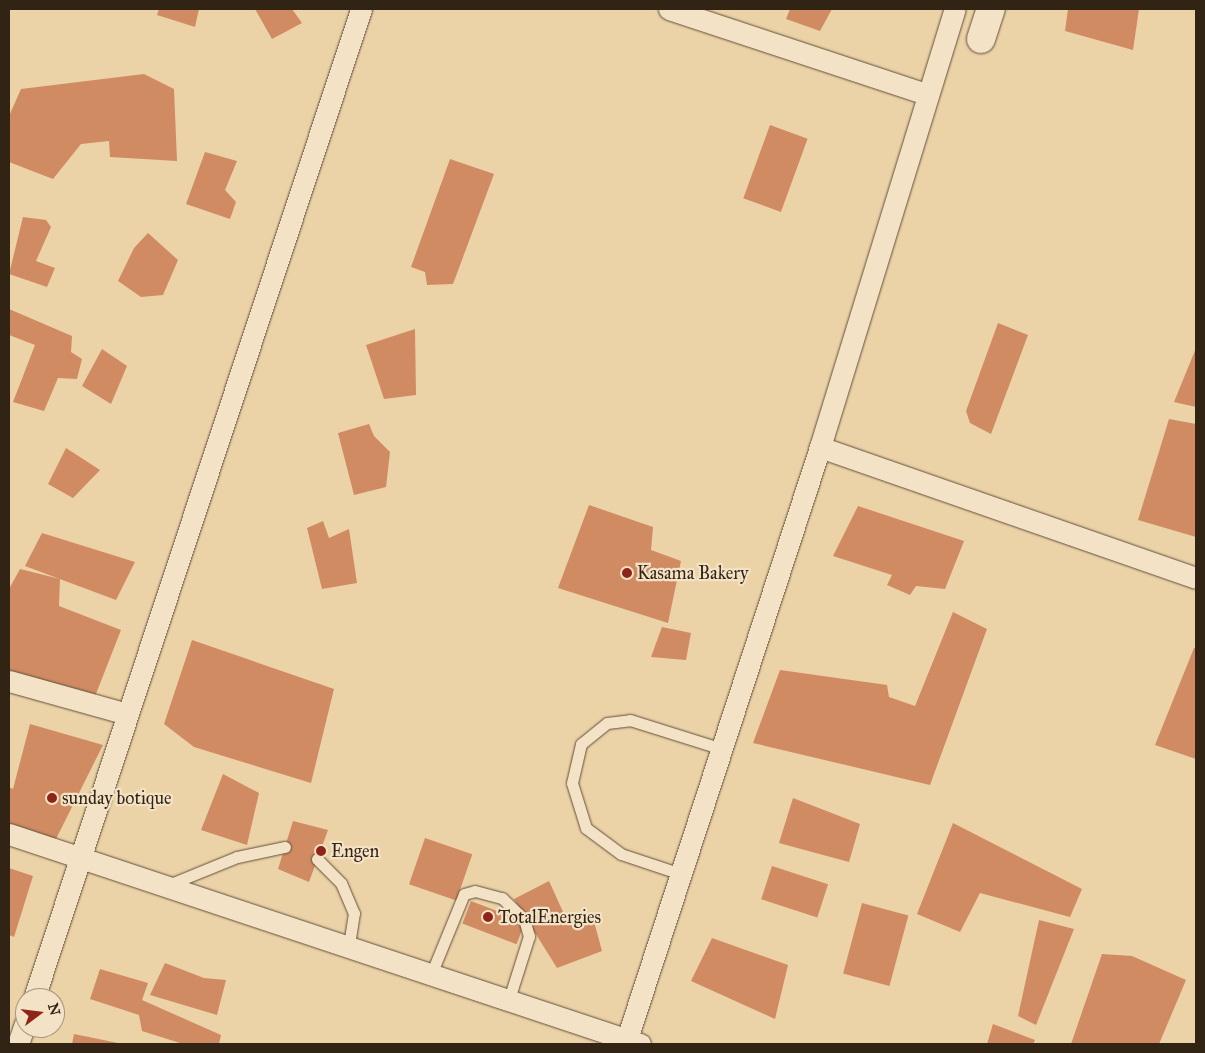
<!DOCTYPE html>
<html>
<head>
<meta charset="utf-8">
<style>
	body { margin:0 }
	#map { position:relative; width:1205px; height:1053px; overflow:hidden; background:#ecd2a7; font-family:"IM FELL Great Primer",serif }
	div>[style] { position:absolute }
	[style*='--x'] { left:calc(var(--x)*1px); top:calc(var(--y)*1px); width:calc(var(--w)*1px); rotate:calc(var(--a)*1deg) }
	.building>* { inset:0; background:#d18b63; transform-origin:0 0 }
	.roads { filter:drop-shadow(0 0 1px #605039) drop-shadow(0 0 1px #605039) }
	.service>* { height:11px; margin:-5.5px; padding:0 5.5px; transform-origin:5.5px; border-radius:5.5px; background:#f3e2c6 }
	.minor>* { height:21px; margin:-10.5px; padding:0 10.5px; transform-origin:10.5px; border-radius:10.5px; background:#f3e2c6 }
	.tertiary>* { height:28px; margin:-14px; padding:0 14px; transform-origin:14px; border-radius:14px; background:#f3e2c6 }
	.dots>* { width:14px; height:14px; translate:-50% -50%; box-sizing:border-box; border:2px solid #f3e2c6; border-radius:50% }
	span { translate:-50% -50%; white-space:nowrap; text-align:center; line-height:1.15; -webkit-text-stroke:4.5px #f3e2c6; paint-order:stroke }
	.poi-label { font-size:18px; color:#322414 }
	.left { translate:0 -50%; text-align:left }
	.frame { position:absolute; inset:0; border:10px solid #322414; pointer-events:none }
	.north { position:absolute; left:15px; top:988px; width:50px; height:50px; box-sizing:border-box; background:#f3e2c6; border:1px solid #a6967f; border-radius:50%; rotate:75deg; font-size:14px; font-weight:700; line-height:20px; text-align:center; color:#322414 }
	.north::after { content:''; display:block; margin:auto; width:18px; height:22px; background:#8f2418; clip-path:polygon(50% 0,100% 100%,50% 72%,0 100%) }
</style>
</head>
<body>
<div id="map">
	<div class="building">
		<div style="clip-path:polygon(159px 9px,199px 9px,195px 27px,157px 15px)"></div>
		<div style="clip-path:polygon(255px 9px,292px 9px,302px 23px,272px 39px)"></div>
		<div style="clip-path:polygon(790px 9px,832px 9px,820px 31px,786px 19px)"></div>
		<div style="clip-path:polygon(1068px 9px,1139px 9px,1133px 50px,1065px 31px)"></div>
		<div style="clip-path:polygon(144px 74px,174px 89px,177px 161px,110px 157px,109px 141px,81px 144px,53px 179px,9px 162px,9px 116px,21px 89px)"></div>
		<div style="left:770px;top:125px;width:40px;height:78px;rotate:20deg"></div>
		<div style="clip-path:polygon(205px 152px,237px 161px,225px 190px,236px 202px,230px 219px,186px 204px)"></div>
		<div style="clip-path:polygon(450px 159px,494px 174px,453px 284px,427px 285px,425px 272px,411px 267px)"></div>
		<div style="clip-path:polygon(23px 217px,46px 220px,51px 227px,36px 261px,55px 268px,47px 287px,9px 274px)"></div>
		<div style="clip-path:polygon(148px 233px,178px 260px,163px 295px,141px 297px,118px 281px,134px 248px)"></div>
		<div style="clip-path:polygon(9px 309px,72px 336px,71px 352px,82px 359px,77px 379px,58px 378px,44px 411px,13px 402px,35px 345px,9px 335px)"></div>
		<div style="clip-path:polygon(998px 323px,1028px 335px,991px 434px,970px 423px,966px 411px)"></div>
		<div style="clip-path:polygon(415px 329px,416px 395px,384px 399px,366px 345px)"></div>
		<div style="clip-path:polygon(1196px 348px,1196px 407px,1174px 402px)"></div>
		<div style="clip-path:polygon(102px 349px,127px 366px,111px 404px,82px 386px)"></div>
		<div style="clip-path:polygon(1169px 419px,1196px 424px,1196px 537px,1138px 520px)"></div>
		<div style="clip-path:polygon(369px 424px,374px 436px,390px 452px,386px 487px,354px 495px,338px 433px)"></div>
		<div style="clip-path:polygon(66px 448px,100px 470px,73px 498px,48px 484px)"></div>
		<div style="clip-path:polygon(589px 505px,653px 527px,651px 550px,681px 561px,668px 623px,558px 588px)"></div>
		<div style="clip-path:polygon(858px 506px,964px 541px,945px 589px,916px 586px,910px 595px,887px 585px,892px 575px,833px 556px)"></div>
		<div style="clip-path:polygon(323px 521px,329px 538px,349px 529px,357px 583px,322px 589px,307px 528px)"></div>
		<div style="clip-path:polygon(42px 533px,135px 562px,116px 600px,25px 566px)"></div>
		<div style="clip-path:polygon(20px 569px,60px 579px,59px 606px,121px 630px,92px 704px,9px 676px,9px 589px)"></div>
		<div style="clip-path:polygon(953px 612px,987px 629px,930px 785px,753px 743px,780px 670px,887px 685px,889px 697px,915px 706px)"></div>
		<div style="clip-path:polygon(662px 627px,691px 633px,686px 660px,651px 657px)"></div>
		<div style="clip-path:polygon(192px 640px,334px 689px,311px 783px,194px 747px,164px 724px)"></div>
		<div style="clip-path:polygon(1194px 648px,1196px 648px,1196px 759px,1155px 745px)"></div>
		<div style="clip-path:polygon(30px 724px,103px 745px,56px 839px,9px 824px,9px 787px,13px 789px)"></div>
		<div style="clip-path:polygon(223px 774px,259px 793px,247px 845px,201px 830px)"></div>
		<div style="clip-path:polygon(793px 798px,860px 824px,849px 862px,779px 843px)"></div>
		<div style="clip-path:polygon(293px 821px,328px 830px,309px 882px,278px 869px)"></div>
		<div style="clip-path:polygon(953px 823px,1082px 889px,1070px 917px,980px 893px,960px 932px,917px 914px)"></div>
		<div style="left:425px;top:838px;width:50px;height:49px;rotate:19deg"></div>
		<div style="left:772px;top:866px;width:59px;height:35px;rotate:18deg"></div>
		<div style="clip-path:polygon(9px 868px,33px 876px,14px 937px,9px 935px)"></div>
		<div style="clip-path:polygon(549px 881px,569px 925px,592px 914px,602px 951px,557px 968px,514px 899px)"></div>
		<div style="left:471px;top:901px;width:58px;height:24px;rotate:21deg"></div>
		<div style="left:862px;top:903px;width:48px;height:73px;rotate:15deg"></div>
		<div style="clip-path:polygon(1039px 920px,1074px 929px,1036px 1025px,1018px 1016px)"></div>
		<div style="clip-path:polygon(712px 938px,788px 965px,775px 1019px,691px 981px)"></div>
		<div style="clip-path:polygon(1102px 954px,1132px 956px,1186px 980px,1159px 1044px,1071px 1044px)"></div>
		<div style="clip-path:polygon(165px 963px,204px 978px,226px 980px,217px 1015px,150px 995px)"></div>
		<div style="clip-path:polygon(100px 969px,148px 983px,142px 1000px,221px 1035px,219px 1044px,183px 1044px,142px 1031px,139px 1015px,90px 999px)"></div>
		<div style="clip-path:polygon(993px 1024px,1035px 1040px,1033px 1044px,987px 1044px)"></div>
		<div style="clip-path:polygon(74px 1034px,118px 1043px,118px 1044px,72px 1044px)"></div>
	</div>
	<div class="roads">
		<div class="service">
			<div style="--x:317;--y:859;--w:34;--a:45"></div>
			<div style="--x:341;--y:883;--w:33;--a:67"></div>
			<div style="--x:354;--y:913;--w:33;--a:99"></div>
			<div style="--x:681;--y:874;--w:63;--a:-161.6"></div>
			<div style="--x:621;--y:854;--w:44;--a:-143.4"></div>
			<div style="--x:586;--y:828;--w:47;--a:-107.3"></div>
			<div style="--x:572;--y:783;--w:40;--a:-77"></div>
			<div style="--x:581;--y:744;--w:33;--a:-39"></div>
			<div style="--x:607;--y:723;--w:23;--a:-7"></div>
			<div style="--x:630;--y:720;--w:96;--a:17.5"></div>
			<div style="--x:168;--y:885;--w:74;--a:-22.1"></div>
			<div style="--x:237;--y:857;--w:49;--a:-11.8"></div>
			<div style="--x:432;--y:972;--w:84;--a:-67.7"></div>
			<div style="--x:464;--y:894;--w:11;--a:-15"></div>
			<div style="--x:475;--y:891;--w:28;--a:15"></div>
			<div style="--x:502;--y:898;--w:30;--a:44"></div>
			<div style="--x:524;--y:919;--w:18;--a:74"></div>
			<div style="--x:529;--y:936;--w:66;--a:107.6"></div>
		</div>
		<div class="minor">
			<div style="--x:669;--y:9;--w:271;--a:18.3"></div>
			<div style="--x:820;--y:447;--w:398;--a:19.2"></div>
			<div style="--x:9;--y:681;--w:123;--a:15.6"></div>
			<div style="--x:9;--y:834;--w:665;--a:18.41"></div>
			<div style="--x:34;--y:998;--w:1042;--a:-71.7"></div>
			<div style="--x:627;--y:1039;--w:623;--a:-71.94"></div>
			<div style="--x:820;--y:447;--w:458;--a:-72.9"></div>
			<div style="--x:18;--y:1044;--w:21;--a:-71"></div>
		</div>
		<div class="tertiary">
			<div style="--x:981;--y:39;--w:32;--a:-72"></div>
		</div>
	</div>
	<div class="dots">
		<div style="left:627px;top:573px;background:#8f2418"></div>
		<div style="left:52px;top:798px;background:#8f2418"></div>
		<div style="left:321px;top:851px;background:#8f2418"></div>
		<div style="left:488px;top:917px;background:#8f2418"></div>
	</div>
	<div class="poi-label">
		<span class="left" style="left:637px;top:573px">Kasama Bakery</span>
		<span class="left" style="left:62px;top:798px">sunday botique</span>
		<span class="left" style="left:331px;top:851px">Engen</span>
		<span class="left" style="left:498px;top:917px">TotalEnergies</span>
	</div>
	<div class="frame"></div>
	<div class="north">N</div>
</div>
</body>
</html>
